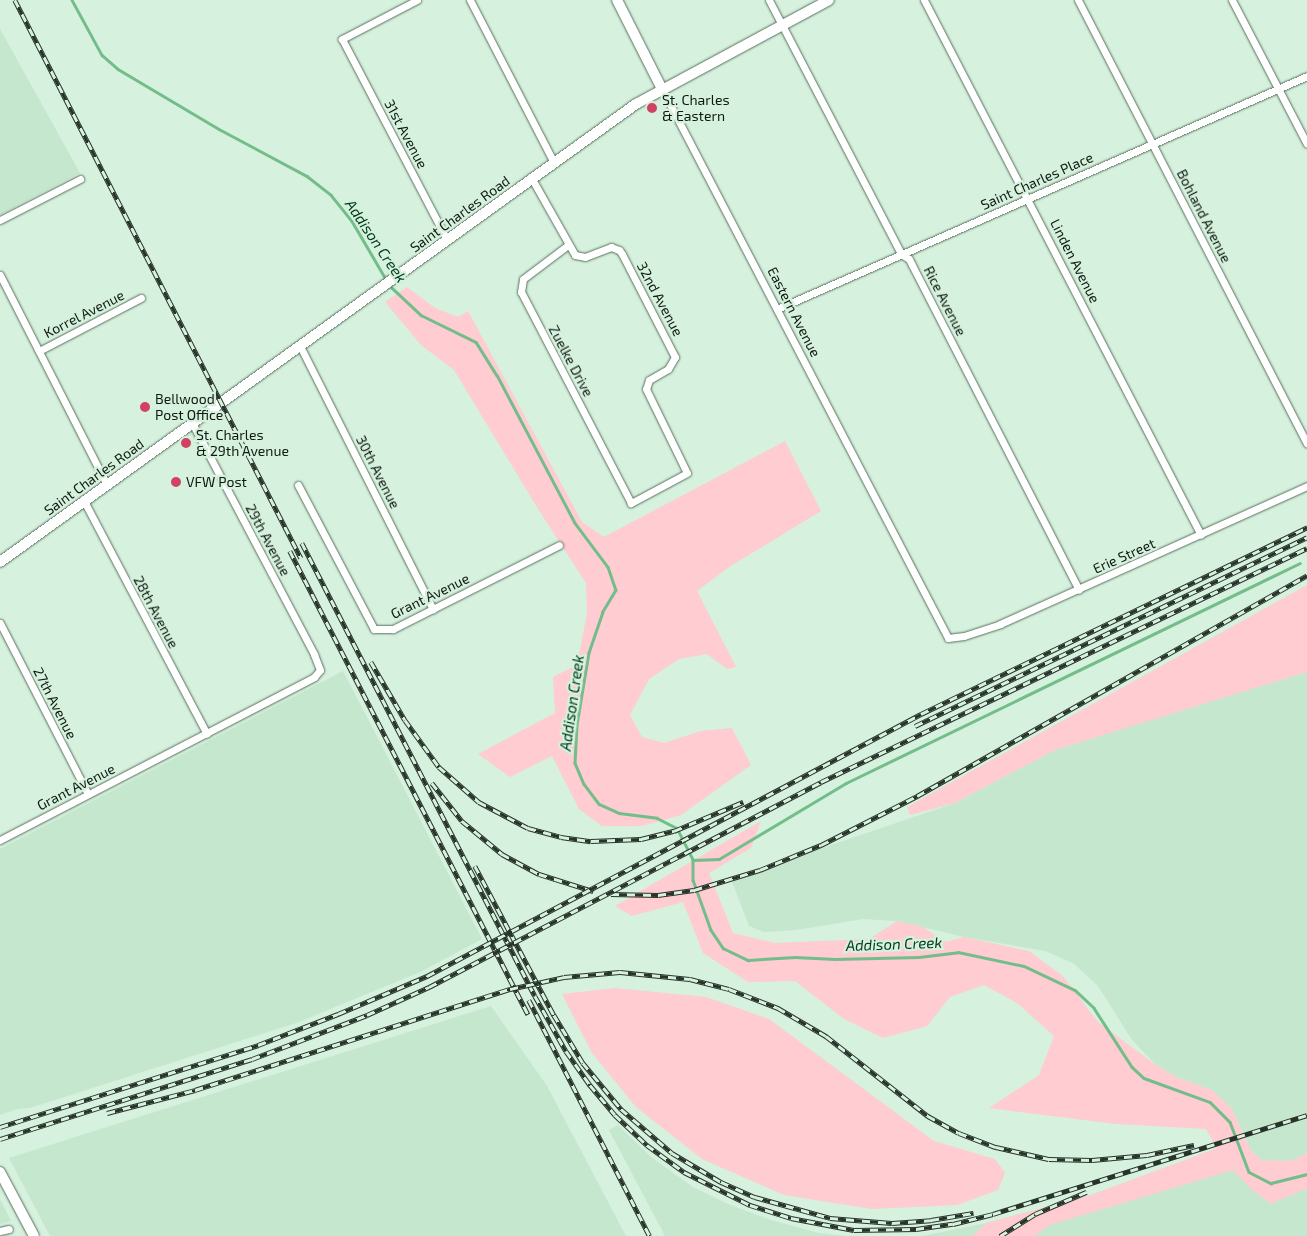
<!DOCTYPE html>
<html>
<head>
<meta charset="utf-8">
<style>
	body { margin:0 }
	#map { position:relative; width:1307px; height:1236px; overflow:hidden; background:#d6f1dd; font-family:"Exo 2",sans-serif }
	div>[style] { position:absolute }
	[style*='--x'] { left:calc(var(--x)*1px); top:calc(var(--y)*1px); width:calc(var(--w)*1px); rotate:calc(var(--a)*1deg) }
	.built>* { inset:0; background:#c5e7ce }
	.green>* { inset:0; background:#feccd1 }
	.stream>* { height:2.5px; margin:-1.25px; padding:0 1.25px; transform-origin:1.25px; border-radius:1.25px; background:#73bd8b }
	.roads { filter:drop-shadow(0 0 1px #58705f) drop-shadow(0 0 1px #58705f) }
	.street>* { height:7px; margin:-3.5px; padding:0 3.5px; transform-origin:3.5px; border-radius:3.5px; background:#fff }
	.secondary>* { height:10px; margin:-5px; padding:0 5px; transform-origin:5px; border-radius:5px; background:#fff }
	.rail>* { height:4.5px; margin-top:-2.25px; transform-origin:0; background:repeating-linear-gradient(90deg,#d6f1dd 0 8px,#28342b 0 16px); box-sizing:border-box; border-block:1px solid #28342b }
	.dots>* { width:14px; height:14px; translate:-50% -50%; box-sizing:border-box; border:2px solid #d6f1dd; border-radius:50% }
	span { translate:-50% -50%; white-space:nowrap; text-align:center; line-height:1.15; -webkit-text-stroke:4.5px #d6f1dd; paint-order:stroke }
	.poi-label { font-size:14px; color:#0f1912 }
	.left { translate:0 -50%; text-align:left }
	.street-label { font-size:14px; color:#0f1912 }
	.water-label { font-size:15px; color:#003b1b; font-style:italic }
</style>
</head>
<body>
<div id="map">
	<div class="built">
		<div style="clip-path:polygon(0 29px,80px 173px,0 215px)"></div>
		<div style="clip-path:polygon(1307px 669px,1307px 1236px,923px 1236px,986px 1223px,1088px 1196px,1248px 1143px,1232px 1109px,1212px 1090px,1178px 1078px,1156px 1065px,1132px 1040px,1098px 986px,1073px 963px,1045px 951px,964px 937px,897px 921px,863px 919px,796px 930px,764px 932px,749px 926px,731px 879px,955px 803px,1055px 750px)"></div>
		<div style="clip-path:polygon(343px 671px,482px 939px,420px 972px,299px 1022px,30px 1108px,17px 1109px,0 1115px,0 849px)"></div>
		<div style="clip-path:polygon(491px 1006px,547px 1086px,626px 1236px,50px 1236px,9px 1158px)"></div>
		<div style="clip-path:polygon(618px 1125px,651px 1157px,693px 1187px,728px 1204px,771px 1220px,819px 1233px,847px 1236px,665px 1236px,609px 1130px)"></div>
		<div style="clip-path:polygon(0 1199px,11px 1221px,0 1224px)"></div>
	</div>
	<div class="green">
		<div style="clip-path:polygon(407px 287px,435px 308px,458px 317px,468px 311px,582px 522px,604px 537px,785px 441px,821px 511px,729px 567px,697px 591px,736px 667px,727px 669px,707px 654px,679px 659px,649px 679px,630px 715px,642px 737px,664px 743px,701px 731px,732px 728px,751px 765px,681px 815px,642px 826px,602px 826px,579px 809px,552px 756px,510px 777px,478px 754px,555px 713px,553px 677px,577px 665px,587px 613px,586px 583px,540px 512px,454px 370px,421px 345px,385px 302px)"></div>
		<div style="clip-path:polygon(1307px 585px,1307px 672px,1055px 750px,955px 803px,910px 815px,907px 807px)"></div>
		<div style="clip-path:polygon(761px 821px,751px 848px,709px 873px,733px 933px,775px 943px,869px 939px,897px 921px,923px 927px,946px 942px,964px 937px,1029px 951px,1064px 977px,1098px 1022px,1156px 1065px,1178px 1078px,1212px 1090px,1232px 1109px,1250px 1149px,1261px 1160px,1284px 1161px,1296px 1159px,1307px 1153px,1307px 1188px,1271px 1204px,1251px 1189px,1233px 1170px,1050px 1225px,1034px 1236px,972px 1236px,986px 1223px,1088px 1196px,1217px 1148px,1206px 1129px,1116px 1124px,989px 1108px,1039px 1075px,1054px 1036px,1017px 1003px,984px 985px,950px 997px,927px 1026px,883px 1038px,844px 1019px,795px 981px,748px 982px,703px 953px,683px 902px,632px 916px,615px 906px)"></div>
		<div style="clip-path:polygon(615px 988px,706px 997px,769px 1019px,934px 1141px,995px 1159px,1005px 1173px,998px 1190px,957px 1205px,872px 1209px,784px 1195px,702px 1159px,636px 1107px,592px 1053px,562px 994px)"></div>
	</div>
	<div class="stream">
		<div style="--x:72;--y:0;--w:63;--a:61.4"></div>
		<div style="--x:102;--y:55;--w:21;--a:41"></div>
		<div style="--x:118;--y:69;--w:117;--a:30.7"></div>
		<div style="--x:219;--y:129;--w:100;--a:28.1"></div>
		<div style="--x:307;--y:176;--w:31;--a:38"></div>
		<div style="--x:331;--y:195;--w:33;--a:51"></div>
		<div style="--x:352;--y:221;--w:69;--a:59.7"></div>
		<div style="--x:389;--y:285;--w:44;--a:43.2"></div>
		<div style="--x:421;--y:315;--w:61;--a:26.1"></div>
		<div style="--x:476;--y:342;--w:39;--a:58"></div>
		<div style="--x:497;--y:375;--w:167;--a:62.2"></div>
		<div style="--x:575;--y:523;--w:55;--a:53.1"></div>
		<div style="--x:608;--y:567;--w:24;--a:71"></div>
		<div style="--x:616;--y:590;--w:26;--a:121"></div>
		<div style="--x:603;--y:612;--w:43;--a:108.9"></div>
		<div style="--x:589;--y:653;--w:73;--a:99.5"></div>
		<div style="--x:577;--y:725;--w:38;--a:93"></div>
		<div style="--x:575;--y:763;--w:23;--a:67"></div>
		<div style="--x:584;--y:784;--w:25;--a:53"></div>
		<div style="--x:599;--y:804;--w:22;--a:24"></div>
		<div style="--x:619;--y:813;--w:38;--a:7"></div>
		<div style="--x:657;--y:818;--w:22;--a:27"></div>
		<div style="--x:677;--y:828;--w:36;--a:63"></div>
		<div style="--x:693;--y:860;--w:20;--a:90"></div>
		<div style="--x:693;--y:880;--w:53;--a:70.2"></div>
		<div style="--x:711;--y:930;--w:22;--a:56"></div>
		<div style="--x:723;--y:948;--w:28;--a:26"></div>
		<div style="--x:748;--y:960;--w:47;--a:-3.7"></div>
		<div style="--x:795;--y:957;--w:40;--a:2.9"></div>
		<div style="--x:835;--y:959;--w:84;--a:-1.4"></div>
		<div style="--x:919;--y:957;--w:39;--a:-7"></div>
		<div style="--x:958;--y:952;--w:67;--a:12"></div>
		<div style="--x:1024;--y:966;--w:56;--a:25.2"></div>
		<div style="--x:1075;--y:990;--w:26;--a:43"></div>
		<div style="--x:1094;--y:1008;--w:70;--a:57.2"></div>
		<div style="--x:1132;--y:1067;--w:16;--a:43"></div>
		<div style="--x:1144;--y:1078;--w:70;--a:20"></div>
		<div style="--x:1210;--y:1102;--w:28;--a:45"></div>
		<div style="--x:1230;--y:1122;--w:53;--a:69.2"></div>
		<div style="--x:1249;--y:1172;--w:25;--a:27"></div>
		<div style="--x:1271;--y:1183;--w:37;--a:-14"></div>
		<div style="--x:693;--y:860;--w:26;--a:-2"></div>
		<div style="--x:719;--y:859;--w:148;--a:-30.9"></div>
		<div style="--x:846;--y:783;--w:504;--a:-25.85"></div>
	</div>
	<div class="roads">
		<div class="street">
			<div style="--x:417;--y:0;--w:85;--a:152.5"></div>
			<div style="--x:342;--y:39;--w:227;--a:62.4"></div>
			<div style="--x:470;--y:0;--w:183;--a:62.7"></div>
			<div style="--x:769;--y:0;--w:286;--a:62.5"></div>
			<div style="--x:901;--y:254;--w:9;--a:32"></div>
			<div style="--x:909;--y:259;--w:7;--a:63"></div>
			<div style="--x:912;--y:265;--w:365;--a:62.8"></div>
			<div style="--x:924;--y:0;--w:602;--a:62.63"></div>
			<div style="--x:1078;--y:0;--w:499;--a:62.7"></div>
			<div style="--x:1232;--y:0;--w:162;--a:62.5"></div>
			<div style="--x:662;--y:89;--w:619;--a:62.48"></div>
			<div style="--x:948;--y:638;--w:16;--a:-7"></div>
			<div style="--x:964;--y:636;--w:38;--a:-18"></div>
			<div style="--x:1000;--y:624;--w:337;--a:-24.2"></div>
			<div style="--x:532;--y:179;--w:87;--a:60.5"></div>
			<div style="--x:575;--y:255;--w:10;--a:11"></div>
			<div style="--x:585;--y:257;--w:28;--a:-21"></div>
			<div style="--x:611;--y:247;--w:9;--a:21"></div>
			<div style="--x:619;--y:250;--w:5;--a:53"></div>
			<div style="--x:622;--y:254;--w:116;--a:62.8"></div>
			<div style="--x:675;--y:357;--w:14;--a:120"></div>
			<div style="--x:668;--y:369;--w:22;--a:150"></div>
			<div style="--x:649;--y:380;--w:9;--a:108"></div>
			<div style="--x:646;--y:389;--w:93;--a:64"></div>
			<div style="--x:687;--y:473;--w:64;--a:151.8"></div>
			<div style="--x:631;--y:503;--w:238;--a:-117.5"></div>
			<div style="--x:521;--y:292;--w:13;--a:-81"></div>
			<div style="--x:523;--y:279;--w:56;--a:-37.1"></div>
			<div style="--x:0;--y:220;--w:90;--a:-27.1"></div>
			<div style="--x:0;--y:275;--w:236;--a:63"></div>
			<div style="--x:777;--y:309;--w:579;--a:-23.73"></div>
			<div style="--x:300;--y:346;--w:295;--a:63.2"></div>
			<div style="--x:39;--y:351;--w:115;--a:-27.5"></div>
			<div style="--x:298;--y:485;--w:163;--a:62.2"></div>
			<div style="--x:374;--y:629;--w:19;--a:0"></div>
			<div style="--x:393;--y:629;--w:186;--a:-26.8"></div>
			<div style="--x:84;--y:501;--w:263;--a:62.2"></div>
			<div style="--x:0;--y:623;--w:192;--a:62.8"></div>
			<div style="--x:0;--y:840;--w:354;--a:-27.4"></div>
			<div style="--x:314;--y:677;--w:9;--a:-49"></div>
			<div style="--x:320;--y:670;--w:17;--a:-111"></div>
			<div style="--x:314;--y:654;--w:261;--a:-117.8"></div>
			<div style="--x:0;--y:1231;--w:9;--a:-13"></div>
		</div>
		<div class="secondary">
			<div style="--x:617;--y:0;--w:100;--a:63.2"></div>
			<div style="--x:0;--y:562;--w:784;--a:-35.76"></div>
			<div style="--x:636;--y:104;--w:219;--a:-28.3"></div>
			<div style="--x:0;--y:1172;--w:72;--a:62"></div>
		</div>
	</div>
	<div class="rail">
		<div style="--x:15;--y:0;--w:627;--a:62.86"></div>
		<div style="--x:302;--y:543;--w:509;--a:62.78"></div>
		<div style="--x:535;--y:996;--w:63;--a:60.6"></div>
		<div style="--x:566;--y:1051;--w:42;--a:54.8"></div>
		<div style="--x:590;--y:1085;--w:39;--a:50"></div>
		<div style="--x:615;--y:1115;--w:44;--a:43.2"></div>
		<div style="--x:647;--y:1145;--w:46;--a:36.1"></div>
		<div style="--x:684;--y:1172;--w:74;--a:26.6"></div>
		<div style="--x:750;--y:1205;--w:43;--a:17.6"></div>
		<div style="--x:791;--y:1218;--w:64;--a:10.8"></div>
		<div style="--x:854;--y:1230;--w:62;--a:-0.9"></div>
		<div style="--x:916;--y:1229;--w:37;--a:-8"></div>
		<div style="--x:953;--y:1224;--w:41;--a:-14"></div>
		<div style="--x:993;--y:1214;--w:329;--a:-17.5"></div>
		<div style="--x:290;--y:551;--w:521;--a:62.8"></div>
		<div style="--x:371;--y:662;--w:67;--a:59.6"></div>
		<div style="--x:405;--y:720;--w:58;--a:54.1"></div>
		<div style="--x:439;--y:767;--w:53;--a:41.2"></div>
		<div style="--x:479;--y:802;--w:55;--a:28"></div>
		<div style="--x:528;--y:828;--w:34;--a:15"></div>
		<div style="--x:561;--y:837;--w:30;--a:8"></div>
		<div style="--x:591;--y:841;--w:50;--a:-2.3"></div>
		<div style="--x:641;--y:839;--w:34;--a:-14"></div>
		<div style="--x:674;--y:831;--w:75;--a:-22.8"></div>
		<div style="--x:915;--y:726;--w:435;--a:-25.7"></div>
		<div style="--x:432;--y:783;--w:48;--a:51.7"></div>
		<div style="--x:462;--y:821;--w:52;--a:39.5"></div>
		<div style="--x:502;--y:854;--w:42;--a:28.4"></div>
		<div style="--x:539;--y:874;--w:57;--a:17.5"></div>
		<div style="--x:475;--y:866;--w:169;--a:62.1"></div>
		<div style="--x:554;--y:1015;--w:56;--a:58.9"></div>
		<div style="--x:583;--y:1063;--w:60;--a:50.4"></div>
		<div style="--x:621;--y:1109;--w:67;--a:40.8"></div>
		<div style="--x:672;--y:1153;--w:57;--a:30.6"></div>
		<div style="--x:721;--y:1182;--w:37;--a:24"></div>
		<div style="--x:755;--y:1197;--w:78;--a:15.6"></div>
		<div style="--x:830;--y:1218;--w:62;--a:4.6"></div>
		<div style="--x:892;--y:1223;--w:39;--a:-4"></div>
		<div style="--x:931;--y:1220;--w:43;--a:-9.5"></div>
		<div style="--x:611;--y:894;--w:47;--a:1.2"></div>
		<div style="--x:658;--y:895;--w:36;--a:-8"></div>
		<div style="--x:694;--y:890;--w:69;--a:-16.9"></div>
		<div style="--x:760;--y:870;--w:66;--a:-22.3"></div>
		<div style="--x:821;--y:845;--w:108;--a:-27"></div>
		<div style="--x:917;--y:796;--w:448;--a:-29.5"></div>
		<div style="--x:529;--y:1000;--w:265;--a:62.9"></div>
		<div style="--x:107;--y:1113;--w:91;--a:-14.6"></div>
		<div style="--x:195;--y:1090;--w:331;--a:-17.8"></div>
		<div style="--x:510;--y:989;--w:55;--a:-12.5"></div>
		<div style="--x:564;--y:977;--w:56;--a:-5.1"></div>
		<div style="--x:620;--y:972;--w:70;--a:5.7"></div>
		<div style="--x:690;--y:979;--w:40;--a:14.4"></div>
		<div style="--x:729;--y:989;--w:53;--a:21.2"></div>
		<div style="--x:778;--y:1008;--w:56;--a:30.3"></div>
		<div style="--x:826;--y:1036;--w:130;--a:38.1"></div>
		<div style="--x:928;--y:1116;--w:35;--a:29"></div>
		<div style="--x:959;--y:1133;--w:40;--a:21"></div>
		<div style="--x:996;--y:1147;--w:54;--a:12.8"></div>
		<div style="--x:1049;--y:1159;--w:43;--a:1.3"></div>
		<div style="--x:1092;--y:1160;--w:55;--a:-5.2"></div>
		<div style="--x:1147;--y:1155;--w:48;--a:-12"></div>
		<div style="--x:0;--y:1127;--w:271;--a:-17.6"></div>
		<div style="--x:258;--y:1045;--w:86;--a:-21.2"></div>
		<div style="--x:338;--y:1014;--w:97;--a:-23.1"></div>
		<div style="--x:427;--y:976;--w:559;--a:-27.94"></div>
		<div style="--x:921;--y:714;--w:429;--a:-25.8"></div>
		<div style="--x:0;--y:1139;--w:264;--a:-17.6"></div>
		<div style="--x:252;--y:1059;--w:123;--a:-20.9"></div>
		<div style="--x:367;--y:1015;--w:68;--a:-24.3"></div>
		<div style="--x:429;--y:987;--w:442;--a:-27.6"></div>
		<div style="--x:821;--y:782;--w:539;--a:-25.71"></div>
		<div style="--x:1000;--y:1236;--w:41;--a:-32.2"></div>
		<div style="--x:1035;--y:1214;--w:56;--a:-23.3"></div>
	</div>
	<div class="dots">
		<div style="left:652px;top:108px;background:#d14262"></div>
		<div style="left:145px;top:407px;background:#d14262"></div>
		<div style="left:186px;top:443px;background:#d14262"></div>
		<div style="left:176px;top:482px;background:#d14262"></div>
	</div>
	<div class="poi-label">
		<span class="left" style="left:662px;top:108px">St. Charles<br>&amp; Eastern</span>
		<span class="left" style="left:155px;top:407px">Bellwood<br>Post Office</span>
		<span class="left" style="left:196px;top:443px">St. Charles<br>&amp; 29th Avenue</span>
		<span class="left" style="left:186px;top:482px">VFW Post</span>
	</div>
	<div class="street-label">
		<span style="left:406px;top:134px;rotate:62deg">31st Avenue</span>
		<span style="left:1037px;top:181px;rotate:-24deg">Saint Charles Place</span>
		<span style="left:460px;top:214px;rotate:-36deg">Saint Charles Road</span>
		<span style="left:1204px;top:216px;rotate:63deg">Bohland Avenue</span>
		<span style="left:1075px;top:261px;rotate:63deg">Linden Avenue</span>
		<span style="left:660px;top:299px;rotate:62deg">32nd Avenue</span>
		<span style="left:945px;top:301px;rotate:63deg">Rice Avenue</span>
		<span style="left:794px;top:312px;rotate:63deg">Eastern Avenue</span>
		<span style="left:84px;top:314px;rotate:-27deg">Korrel Avenue</span>
		<span style="left:571px;top:361px;rotate:62deg">Zuelke Drive</span>
		<span style="left:378px;top:472px;rotate:63deg">30th Avenue</span>
		<span style="left:94px;top:477px;rotate:-36deg">Saint Charles Road</span>
		<span style="left:268px;top:540px;rotate:62deg">29th Avenue</span>
		<span style="left:1124px;top:556px;rotate:-24deg">Erie Street</span>
		<span style="left:430px;top:596px;rotate:-26deg">Grant Avenue</span>
		<span style="left:156px;top:612px;rotate:62deg">28th Avenue</span>
		<span style="left:55px;top:703px;rotate:63deg">27th Avenue</span>
		<span style="left:76px;top:787px;rotate:-27deg">Grant Avenue</span>
	</div>
	<div class="water-label">
		<span style="left:376px;top:241px;rotate:56deg">Addison Creek</span>
		<span style="left:572px;top:703px;rotate:-82deg">Addison Creek</span>
		<span style="left:894px;top:944px;rotate:-2deg">Addison Creek</span>
	</div>
</div>
</body>
</html>
